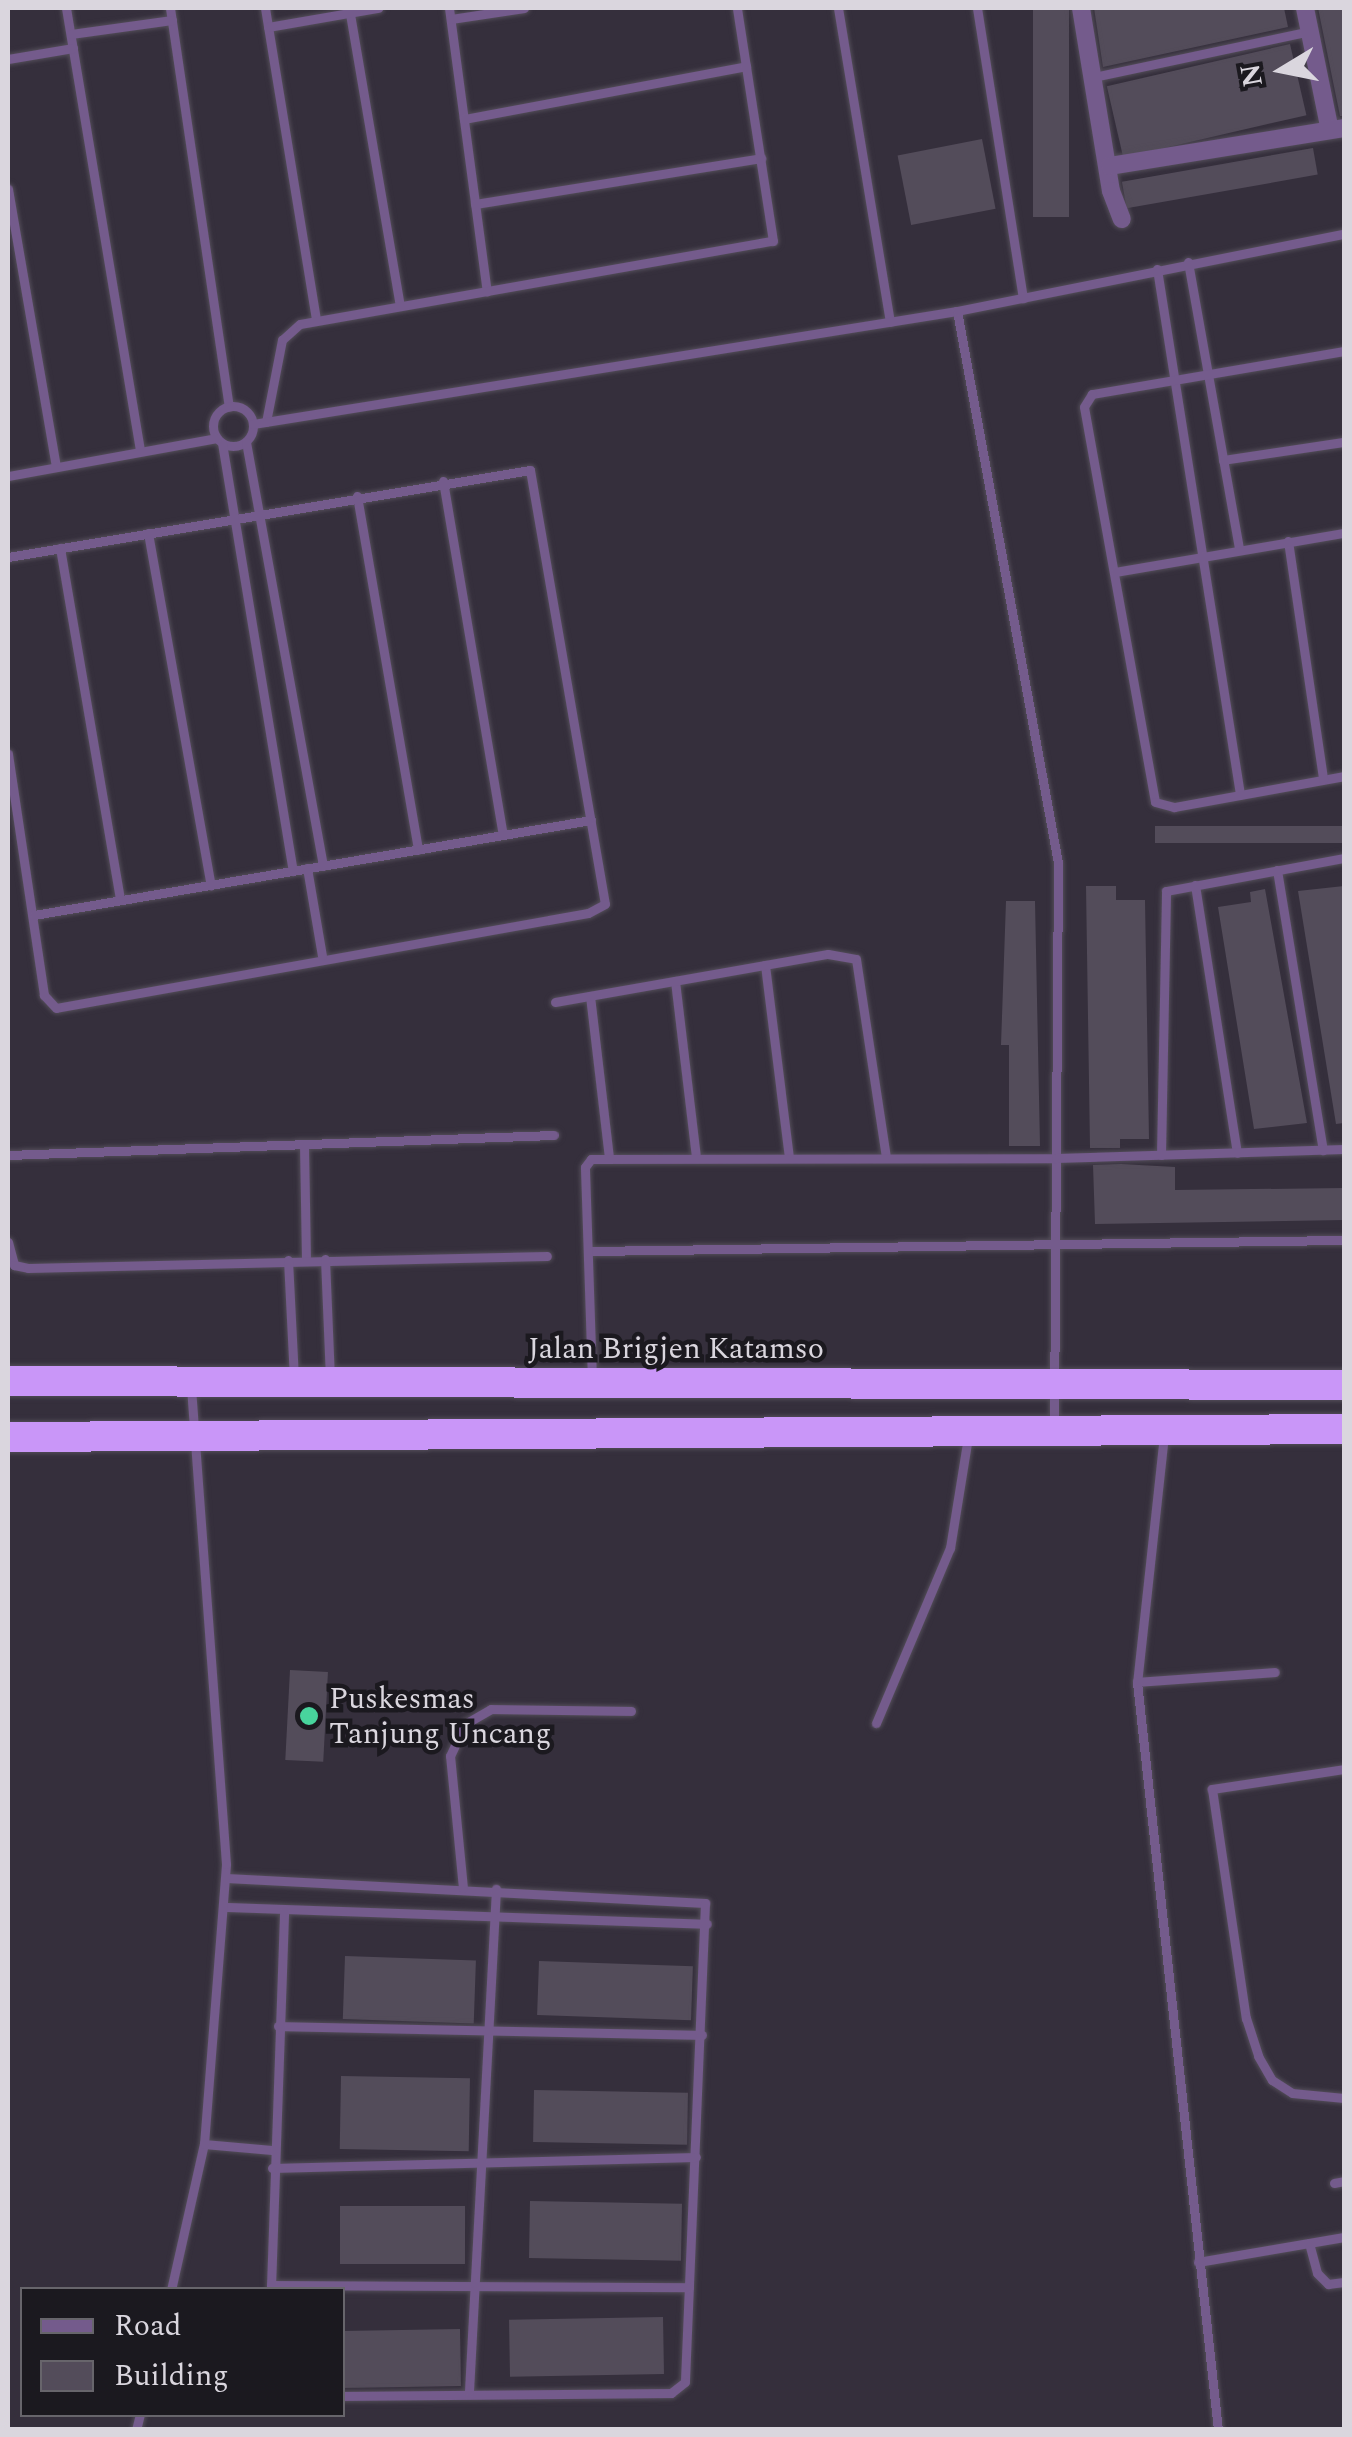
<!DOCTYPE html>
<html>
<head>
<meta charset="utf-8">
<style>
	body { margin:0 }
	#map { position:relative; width:1352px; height:2437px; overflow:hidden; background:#352f3c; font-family:Spectral,serif }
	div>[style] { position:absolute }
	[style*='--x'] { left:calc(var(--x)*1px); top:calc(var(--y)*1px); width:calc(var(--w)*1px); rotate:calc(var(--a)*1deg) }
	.building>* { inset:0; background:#534c5a; transform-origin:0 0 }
	.roads { filter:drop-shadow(0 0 2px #534d59) drop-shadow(0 0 2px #534d59) }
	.lane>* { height:9px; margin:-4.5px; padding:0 4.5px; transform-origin:4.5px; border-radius:4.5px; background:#745b8c }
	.lane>.ring { margin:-4.5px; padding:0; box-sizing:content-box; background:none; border:9px solid #745b8c; border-radius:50% }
	.street>* { height:18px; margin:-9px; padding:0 9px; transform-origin:9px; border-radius:9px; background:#745b8c }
	.highway>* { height:30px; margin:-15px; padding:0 15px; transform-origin:15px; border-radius:15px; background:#c996f8 }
	.dots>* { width:28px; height:28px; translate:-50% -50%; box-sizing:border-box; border:5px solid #1b191f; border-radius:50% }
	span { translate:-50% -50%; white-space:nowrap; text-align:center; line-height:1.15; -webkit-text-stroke:9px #1b191f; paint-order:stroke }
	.street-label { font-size:30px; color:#dad6de }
	.poi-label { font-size:30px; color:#dad6de }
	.left { translate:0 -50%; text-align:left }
	.frame { position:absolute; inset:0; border:10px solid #dad6de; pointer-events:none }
	.legend { position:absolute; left:20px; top:2287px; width:325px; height:130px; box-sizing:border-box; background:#1b191f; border:2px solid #67656b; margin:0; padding:12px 18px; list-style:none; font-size:30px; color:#dad6de }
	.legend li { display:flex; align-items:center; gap:20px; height:50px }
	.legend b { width:50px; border:2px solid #67656b }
	.north { position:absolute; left:1232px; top:20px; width:100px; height:100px; -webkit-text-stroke:8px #1b191f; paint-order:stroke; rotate:260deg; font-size:28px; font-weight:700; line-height:40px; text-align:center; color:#dad6de }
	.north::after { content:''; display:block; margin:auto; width:35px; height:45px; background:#dad6de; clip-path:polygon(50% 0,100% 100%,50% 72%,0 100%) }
</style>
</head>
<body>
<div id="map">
	<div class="building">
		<div style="left:1033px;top:8px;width:36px;height:209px"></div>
		<div style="clip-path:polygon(1094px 8px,1284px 8px,1288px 27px,1103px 67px)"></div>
		<div style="clip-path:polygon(1318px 8px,1344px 8px,1344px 116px,1340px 116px)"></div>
		<div style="left:1290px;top:44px;width:73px;height:188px;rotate:77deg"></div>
		<div style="left:982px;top:139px;width:71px;height:86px;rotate:79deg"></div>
		<div style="left:1313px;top:148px;width:27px;height:194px;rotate:80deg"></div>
		<div style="left:1344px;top:826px;width:17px;height:189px;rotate:90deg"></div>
		<div style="clip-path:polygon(1086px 886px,1116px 886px,1116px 900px,1145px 900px,1149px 1139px,1120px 1139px,1120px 1148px,1090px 1148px)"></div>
		<div style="clip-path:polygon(1344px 886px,1344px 1123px,1336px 1124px,1298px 891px)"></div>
		<div style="clip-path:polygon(1265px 889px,1307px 1123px,1254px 1129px,1218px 907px,1251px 902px,1250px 892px)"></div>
		<div style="clip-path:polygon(1006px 901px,1035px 901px,1040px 1146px,1009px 1146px,1009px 1045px,1001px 1045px)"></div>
		<div style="clip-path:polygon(1121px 1164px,1175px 1167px,1175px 1190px,1344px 1188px,1344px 1220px,1095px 1224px,1093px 1165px)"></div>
		<div style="left:290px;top:1670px;width:38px;height:90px;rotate:3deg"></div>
		<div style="left:345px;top:1956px;width:131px;height:63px;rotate:2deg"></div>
		<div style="left:539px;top:1961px;width:154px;height:54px;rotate:2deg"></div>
		<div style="left:341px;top:2076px;width:129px;height:73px;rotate:1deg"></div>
		<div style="left:534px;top:2090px;width:154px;height:52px;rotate:1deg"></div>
		<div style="left:530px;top:2201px;width:152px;height:57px;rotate:1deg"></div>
		<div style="left:340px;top:2206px;width:125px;height:58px"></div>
		<div style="left:663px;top:2317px;width:57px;height:154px;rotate:89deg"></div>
		<div style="left:460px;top:2329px;width:57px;height:118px;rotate:89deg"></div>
	</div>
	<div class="roads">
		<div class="lane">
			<div style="--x:66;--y:8;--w:449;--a:80.5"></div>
			<div style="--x:170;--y:8;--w:403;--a:81.6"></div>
			<div style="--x:265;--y:8;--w:316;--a:80.7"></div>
			<div style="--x:349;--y:8;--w:298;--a:80.3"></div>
			<div style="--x:449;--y:8;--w:286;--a:82.4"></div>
			<div style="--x:838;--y:8;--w:318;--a:80.6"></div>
			<div style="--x:977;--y:8;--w:294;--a:81"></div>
			<div style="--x:451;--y:19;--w:74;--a:-8.6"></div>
			<div style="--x:268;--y:27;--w:112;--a:-9.8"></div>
			<div style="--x:71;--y:34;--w:102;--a:-7.9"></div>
			<div style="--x:8;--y:59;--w:66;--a:-9.6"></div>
			<div style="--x:1094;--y:77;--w:221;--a:-12"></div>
			<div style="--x:464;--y:119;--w:287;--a:-10.6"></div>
			<div style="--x:8;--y:189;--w:282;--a:80.2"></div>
			<div style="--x:475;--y:204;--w:290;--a:-9.1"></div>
			<div style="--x:1188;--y:262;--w:291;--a:79.9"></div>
			<div style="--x:1157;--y:269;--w:532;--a:81.02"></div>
			<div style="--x:957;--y:311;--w:561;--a:79.63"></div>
			<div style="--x:1058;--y:863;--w:563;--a:90.41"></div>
			<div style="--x:1344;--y:351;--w:256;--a:170.3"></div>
			<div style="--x:1092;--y:394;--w:15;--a:122"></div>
			<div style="--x:1084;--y:407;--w:401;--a:79.8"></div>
			<div style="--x:1155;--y:802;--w:20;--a:15"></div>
			<div style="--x:1174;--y:807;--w:173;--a:-10.3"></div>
			<div class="ring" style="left:213px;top:406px;width:31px;height:31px"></div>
			<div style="--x:266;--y:422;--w:84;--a:-79"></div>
			<div style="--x:282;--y:340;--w:24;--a:-42"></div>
			<div style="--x:300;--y:324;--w:480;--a:-10"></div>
			<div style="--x:773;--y:241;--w:236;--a:-98.8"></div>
			<div style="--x:253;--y:424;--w:713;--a:-9.12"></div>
			<div style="--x:957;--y:311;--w:395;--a:-11.3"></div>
			<div style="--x:246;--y:442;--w:431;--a:79.7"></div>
			<div style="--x:222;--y:443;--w:434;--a:80.6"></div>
			<div style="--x:1223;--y:460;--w:122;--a:-8.5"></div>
			<div style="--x:8;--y:476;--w:212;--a:-10.3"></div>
			<div style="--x:443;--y:481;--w:359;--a:80.4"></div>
			<div style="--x:357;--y:496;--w:359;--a:80.2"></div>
			<div style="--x:148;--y:533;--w:358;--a:79.9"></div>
			<div style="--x:1288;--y:541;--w:241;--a:81.6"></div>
			<div style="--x:60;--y:548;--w:357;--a:80.3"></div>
			<div style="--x:8;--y:557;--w:529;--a:-9.46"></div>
			<div style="--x:530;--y:470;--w:440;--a:80.2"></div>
			<div style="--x:605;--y:904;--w:19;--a:152"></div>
			<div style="--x:588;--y:913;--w:540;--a:169.88"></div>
			<div style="--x:56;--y:1008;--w:18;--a:-133"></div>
			<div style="--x:44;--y:995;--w:244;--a:-98.5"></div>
			<div style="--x:1115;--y:572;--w:232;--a:-9.7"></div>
			<div style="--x:307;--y:868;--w:89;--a:80.3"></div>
			<div style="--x:1277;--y:870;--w:284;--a:80.7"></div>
			<div style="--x:1195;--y:885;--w:271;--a:81.1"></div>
			<div style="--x:34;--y:915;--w:565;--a:-9.68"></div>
			<div style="--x:765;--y:965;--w:194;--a:82.9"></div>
			<div style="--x:675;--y:981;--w:178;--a:83.2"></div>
			<div style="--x:590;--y:996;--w:162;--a:83.3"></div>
			<div style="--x:555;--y:1002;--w:277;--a:-10"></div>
			<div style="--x:828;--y:954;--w:28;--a:10"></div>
			<div style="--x:856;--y:959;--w:201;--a:81.4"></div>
			<div style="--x:304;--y:1145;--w:114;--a:89"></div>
			<div style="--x:8;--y:1155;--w:546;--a:-2.1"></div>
			<div style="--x:1161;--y:1155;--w:264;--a:-88.9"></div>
			<div style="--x:1166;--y:891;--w:181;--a:-10.5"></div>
			<div style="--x:8;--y:1242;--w:24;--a:75"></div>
			<div style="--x:14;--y:1265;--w:14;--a:12"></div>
			<div style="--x:28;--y:1268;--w:519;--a:-1.32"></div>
			<div style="--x:591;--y:1251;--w:753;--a:-0.84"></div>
			<div style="--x:325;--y:1259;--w:117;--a:87.6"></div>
			<div style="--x:288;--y:1260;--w:117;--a:87.1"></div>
			<div style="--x:592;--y:1380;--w:213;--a:-91.9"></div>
			<div style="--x:585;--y:1167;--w:10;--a:-53"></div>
			<div style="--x:591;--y:1159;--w:465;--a:-0.1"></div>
			<div style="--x:1056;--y:1158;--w:288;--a:-1.8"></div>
			<div style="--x:1164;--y:1435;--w:248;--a:96.2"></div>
			<div style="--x:1137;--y:1682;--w:752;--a:83.82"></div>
			<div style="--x:1137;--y:1682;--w:138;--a:-4.1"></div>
			<div style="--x:876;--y:1723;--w:190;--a:-67.1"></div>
			<div style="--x:950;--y:1548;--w:112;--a:-80.8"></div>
			<div style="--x:1344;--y:1769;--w:134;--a:171.4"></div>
			<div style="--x:1212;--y:1789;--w:232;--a:81.6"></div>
			<div style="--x:1246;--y:2018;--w:40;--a:72"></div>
			<div style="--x:1258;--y:2056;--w:28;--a:60"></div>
			<div style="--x:1272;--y:2080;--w:24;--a:33"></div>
			<div style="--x:1292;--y:2093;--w:52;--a:5.5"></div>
			<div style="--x:226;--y:1878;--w:480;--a:3"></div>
			<div style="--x:705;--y:1903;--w:479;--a:92.4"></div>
			<div style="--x:685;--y:2382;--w:18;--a:142"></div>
			<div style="--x:671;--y:2393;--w:329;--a:179.5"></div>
			<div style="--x:463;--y:1888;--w:133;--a:-95.6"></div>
			<div style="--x:450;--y:1756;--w:35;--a:-65"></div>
			<div style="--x:465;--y:1724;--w:30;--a:-30"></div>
			<div style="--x:491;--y:1709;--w:140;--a:0.8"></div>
			<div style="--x:225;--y:1907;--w:482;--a:2"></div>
			<div style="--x:278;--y:2026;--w:424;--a:1.2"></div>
			<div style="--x:204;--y:2144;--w:68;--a:5"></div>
			<div style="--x:272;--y:2168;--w:424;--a:-1.5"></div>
			<div style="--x:1334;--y:2183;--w:10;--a:-11"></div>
			<div style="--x:1309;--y:2243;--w:31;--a:75"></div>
			<div style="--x:1317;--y:2273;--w:16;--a:45"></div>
			<div style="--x:1328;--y:2284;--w:16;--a:-7"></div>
			<div style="--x:1198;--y:2262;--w:148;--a:-9.7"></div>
			<div style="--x:271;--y:2285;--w:418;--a:0.3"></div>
			<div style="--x:271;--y:2287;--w:378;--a:-88"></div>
			<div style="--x:171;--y:2290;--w:150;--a:-77.3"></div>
			<div style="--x:204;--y:2144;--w:281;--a:-85.5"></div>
			<div style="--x:226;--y:1864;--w:478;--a:-94.2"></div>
			<div style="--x:469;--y:2391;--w:503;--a:-86.92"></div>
			<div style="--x:136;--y:2430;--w:16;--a:-76"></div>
		</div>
		<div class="street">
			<div style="--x:1081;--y:8;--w:185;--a:80.7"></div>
			<div style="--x:1111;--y:191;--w:30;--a:69"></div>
			<div style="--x:1305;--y:8;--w:120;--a:78.5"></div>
			<div style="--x:1110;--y:166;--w:237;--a:-9.2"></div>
		</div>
		<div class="highway">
			<div style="--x:8;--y:1381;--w:1336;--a:0.17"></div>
			<div style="--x:8;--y:1437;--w:1336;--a:-0.34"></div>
		</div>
	</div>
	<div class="dots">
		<div style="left:309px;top:1716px;background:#48d49d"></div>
	</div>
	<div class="street-label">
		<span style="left:676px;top:1349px">Jalan Brigjen Katamso</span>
	</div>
	<div class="poi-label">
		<span class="left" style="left:329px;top:1716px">Puskesmas<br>Tanjung Uncang</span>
	</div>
	<div class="frame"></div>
	<ul class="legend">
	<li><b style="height:12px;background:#745b8c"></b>Road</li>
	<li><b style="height:28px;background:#534c5a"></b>Building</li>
	</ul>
	<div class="north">N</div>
</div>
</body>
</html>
